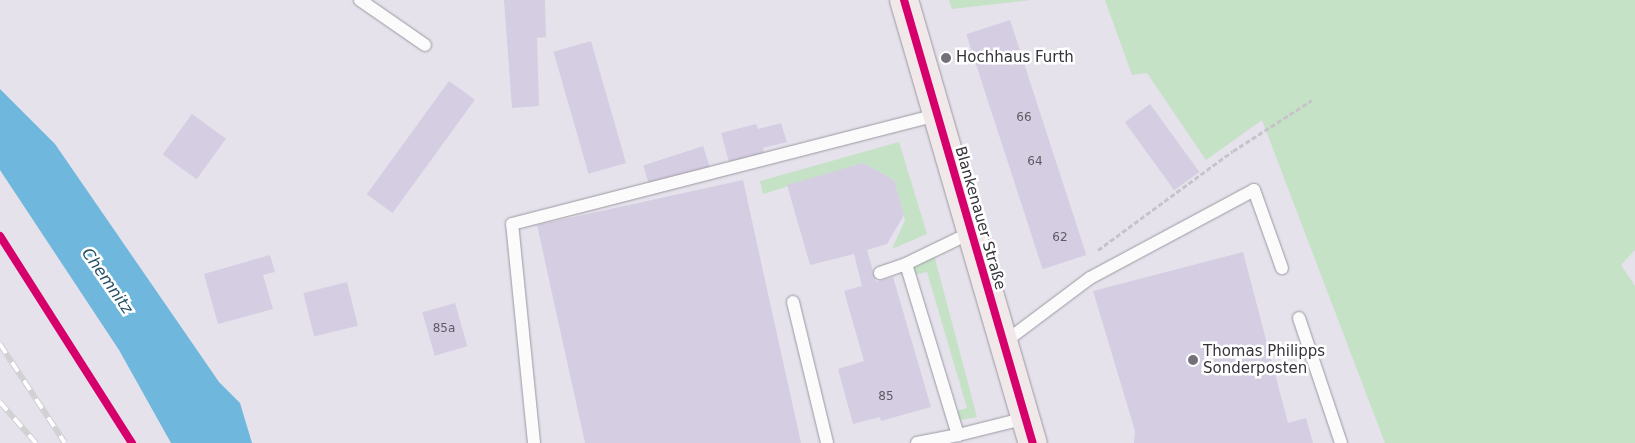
<!DOCTYPE html>
<html>
<head>
<meta charset="utf-8">
<style>
	body { margin:0 }
	#map { position:relative; width:1635px; height:443px; overflow:hidden; background:#e5e2ec; font-family:"DejaVu Sans",sans-serif }
	div>[style] { position:absolute }
	[style*='--x'] { left:calc(var(--x)*1px); top:calc(var(--y)*1px); width:calc(var(--w)*1px); rotate:calc(var(--a)*1deg) }
	.green>* { inset:0; background:#c5e2c6 }
	.water>* { inset:0; background:#70b7de }
	.building>* { inset:0; background:#d5cde2; transform-origin:0 0 }
	.path>* { height:3px; margin-top:-1.5px; transform-origin:0; background:repeating-linear-gradient(90deg,#c6c4c9 0 5px,transparent 0 7.5px) }
	.roads { filter:drop-shadow(0 0 1px #9b98a0) drop-shadow(0 0 1px #9b98a0) }
	.service>* { height:12px; margin:-6px; padding:0 6px; transform-origin:6px; border-radius:6px; background:#fbfbfc }
	.primary>* { height:28px; margin:-14px; padding:0 14px; transform-origin:14px; border-radius:14px; background:#f1e9e9 }
	.rail>* { height:5.5px; margin-top:-2.75px; transform-origin:0; background:repeating-linear-gradient(90deg,#fff 0 11px,#d1d1d3 0 22px); box-sizing:border-box; border-block:1px solid #d1d1d3 }
	.cycleway>* { height:8px; margin:-4px; padding:0 4px; transform-origin:4px; border-radius:4px; background:#d6006c }
	.dots>* { width:14px; height:14px; translate:-50% -50%; box-sizing:border-box; border:2px solid #fff; border-radius:50% }
	span { translate:-50% -50%; white-space:nowrap; text-align:center; line-height:1.15; -webkit-text-stroke:5px #fff; paint-order:stroke }
	.number-label { font-size:12px; color:#5e5a65 }
	.number-label span { -webkit-text-stroke-width:0 }
	.poi-label { font-size:15px; color:#36333b }
	.left { translate:0 -50%; text-align:left }
	.street-label { font-size:15px; color:#36333b }
	.water-label { font-size:16px; color:#275067; font-style:italic }
</style>
</head>
<body>
<div id="map">
	<div class="green">
		<div style="clip-path:polygon(949px 0,1032px 0,952px 9px)"></div>
		<div style="clip-path:polygon(1105px 0,1635px 0,1635px 250px,1621px 265px,1635px 286px,1635px 443px,1385px 443px,1262px 120px,1206px 160px,1147px 73px,1132px 75px)"></div>
		<div style="clip-path:polygon(899px 142px,927px 234px,892px 249px,905px 220px,894px 180px,863px 163px,763px 194px,760px 181px)"></div>
		<div style="clip-path:polygon(934px 255px,977px 417px,956px 421px,953px 412px,967px 408px,927px 272px,912px 275px,910px 265px)"></div>
	</div>
	<div class="water">
		<div style="clip-path:polygon(0 89px,55px 144px,219px 382px,240px 403px,252px 443px,171px 443px,119px 350px,0 170px)"></div>
	</div>
	<div class="building">
		<div style="clip-path:polygon(504px 0,545px 0,546px 37px,537px 38px,539px 106px,512px 108px)"></div>
		<div style="left:1010px;top:20px;width:247px;height:46px;rotate:72deg"></div>
		<div style="left:591px;top:41px;width:127px;height:39px;rotate:74deg"></div>
		<div style="left:449px;top:81px;width:32px;height:140px;rotate:36deg"></div>
		<div style="left:1150px;top:104px;width:84px;height:31px;rotate:54deg"></div>
		<div style="left:192px;top:114px;width:42px;height:50px;rotate:36deg"></div>
		<div style="clip-path:polygon(781px 123px,787px 142px,763px 148px,764px 153px,729px 162px,721px 133px,756px 124px,758px 129px)"></div>
		<div style="left:703px;top:146px;width:23px;height:63px;rotate:72deg"></div>
		<div style="clip-path:polygon(863px 163px,894px 180px,904px 215px,887px 244px,867px 250px,876px 282px,893px 277px,931px 407px,881px 421px,880px 417px,853px 424px,838px 369px,864px 361px,844px 291px,862px 286px,854px 254px,810px 265px,787px 185px)"></div>
		<div style="clip-path:polygon(743px 180px,801px 443px,585px 443px,537px 225px)"></div>
		<div style="clip-path:polygon(1243px 252px,1288px 423px,1306px 418px,1313px 443px,1134px 443px,1135px 431px,1093px 291px)"></div>
		<div style="clip-path:polygon(270px 255px,275px 272px,263px 275px,273px 309px,218px 324px,204px 274px)"></div>
		<div style="left:347px;top:282px;width:45px;height:45px;rotate:76deg"></div>
		<div style="left:455px;top:303px;width:45px;height:34px;rotate:74deg"></div>
	</div>
	<div class="path">
		<div style="--x:1098;--y:250;--w:167;--a:-36.3"></div>
		<div style="--x:1233;--y:151;--w:94;--a:-32.8"></div>
	</div>
	<div class="roads">
		<div class="service">
			<div style="--x:360;--y:0;--w:79;--a:34.7"></div>
			<div style="--x:970;--y:233;--w:71;--a:154.2"></div>
			<div style="--x:906;--y:264;--w:179;--a:73.1"></div>
			<div style="--x:958;--y:435;--w:70;--a:-14"></div>
			<div style="--x:880;--y:273;--w:28;--a:-19"></div>
			<div style="--x:793;--y:302;--w:145;--a:76.4"></div>
			<div style="--x:1299;--y:318;--w:132;--a:71.4"></div>
			<div style="--x:1002;--y:344;--w:110;--a:-36.9"></div>
			<div style="--x:1090;--y:278;--w:186;--a:-28.2"></div>
			<div style="--x:1254;--y:190;--w:83;--a:70.3"></div>
			<div style="--x:534;--y:443;--w:220;--a:-95.7"></div>
			<div style="--x:512;--y:224;--w:438;--a:-14.4"></div>
			<div style="--x:917;--y:443;--w:42;--a:-11"></div>
		</div>
		<div class="primary">
			<div style="--x:904;--y:0;--w:461;--a:73.8"></div>
		</div>
	</div>
	<div class="rail">
		<div style="--x:0;--y:344;--w:118;--a:56.7"></div>
		<div style="--x:0;--y:402;--w:55;--a:48.7"></div>
	</div>
	<div class="cycleway">
		<div style="--x:904;--y:0;--w:461;--a:73.8"></div>
		<div style="--x:0;--y:236;--w:246;--a:57.5"></div>
	</div>
	<div class="dots">
		<div style="left:946px;top:58px;background:#737079"></div>
		<div style="left:1193px;top:360px;background:#737079"></div>
	</div>
	<div class="number-label">
		<span style="left:1024px;top:118px">66</span>
		<span style="left:1035px;top:162px">64</span>
		<span style="left:1060px;top:238px">62</span>
		<span style="left:444px;top:329px">85a</span>
		<span style="left:886px;top:397px">85</span>
	</div>
	<div class="poi-label">
		<span class="left" style="left:956px;top:58px">Hochhaus Furth</span>
		<span class="left" style="left:1203px;top:360px">Thomas Philipps<br>Sonderposten</span>
	</div>
	<div class="street-label">
		<span style="left:980px;top:218px;rotate:74deg">Blankenauer Straße</span>
	</div>
	<div class="water-label">
		<span style="left:107px;top:281px;rotate:55deg">Chemnitz</span>
	</div>
</div>
</body>
</html>
